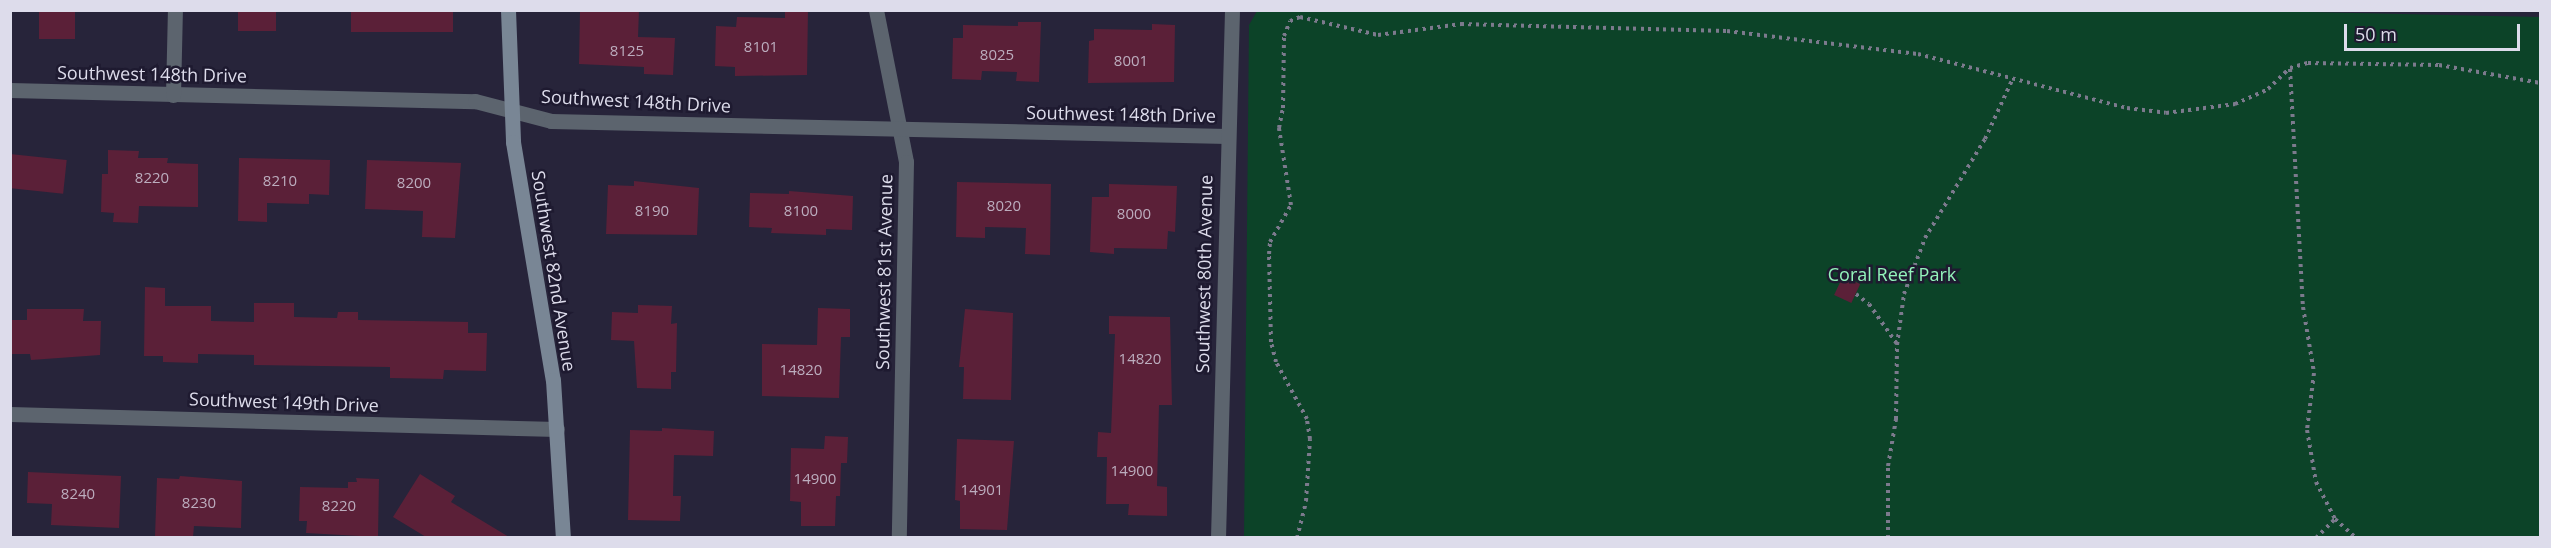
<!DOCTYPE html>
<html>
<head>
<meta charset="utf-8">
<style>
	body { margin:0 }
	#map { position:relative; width:2551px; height:548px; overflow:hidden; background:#27243a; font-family:"Open Sans",sans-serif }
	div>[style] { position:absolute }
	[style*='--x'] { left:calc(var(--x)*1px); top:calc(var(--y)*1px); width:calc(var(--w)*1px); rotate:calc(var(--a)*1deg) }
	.green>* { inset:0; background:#0c4328 }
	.building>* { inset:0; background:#5b2038; transform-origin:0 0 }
	.path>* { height:4px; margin-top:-2px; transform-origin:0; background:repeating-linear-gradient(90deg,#7c7a8d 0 3px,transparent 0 7.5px) }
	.street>* { height:15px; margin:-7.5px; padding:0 7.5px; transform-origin:7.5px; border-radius:7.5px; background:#5c646e }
	.secondary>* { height:15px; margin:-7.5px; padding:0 7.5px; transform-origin:7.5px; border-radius:7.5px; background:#798695 }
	span { translate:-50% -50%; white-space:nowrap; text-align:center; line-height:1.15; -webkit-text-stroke:5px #1e1a30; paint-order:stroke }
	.number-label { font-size:15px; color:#bcadbe }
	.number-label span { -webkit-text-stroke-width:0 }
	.street-label { font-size:18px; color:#dddceb }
	.park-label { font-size:18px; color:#93f4bb }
	.frame { position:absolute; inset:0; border:12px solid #dddceb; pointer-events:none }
	.scale { position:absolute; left:2344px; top:24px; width:176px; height:27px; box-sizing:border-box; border:3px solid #dddceb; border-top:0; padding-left:8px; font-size:18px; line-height:21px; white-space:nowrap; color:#dddceb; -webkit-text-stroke:4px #1e1a30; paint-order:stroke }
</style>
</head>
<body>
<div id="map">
	<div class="green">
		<div style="clip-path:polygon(2213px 10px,2540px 17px,2540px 537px,1244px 538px,1249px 25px,1257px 11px)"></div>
	</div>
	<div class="building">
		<div style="left:39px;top:10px;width:36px;height:29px"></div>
		<div style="left:238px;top:10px;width:38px;height:21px"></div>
		<div style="left:351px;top:10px;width:102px;height:22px"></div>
		<div style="clip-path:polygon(580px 10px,639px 10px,638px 37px,675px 38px,673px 75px,644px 74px,644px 67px,579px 64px)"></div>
		<div style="clip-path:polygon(785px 10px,808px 10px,807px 75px,735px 76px,735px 67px,715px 66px,716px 26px,736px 27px,737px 17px,785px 18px)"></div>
		<div style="clip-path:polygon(1018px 22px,1041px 22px,1039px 82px,1016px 81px,1017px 72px,982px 71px,981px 80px,952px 79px,953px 38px,963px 38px,963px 25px,1018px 26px)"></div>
		<div style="clip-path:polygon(1152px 24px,1175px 25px,1174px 82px,1088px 83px,1089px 41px,1094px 40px,1094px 29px,1152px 30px)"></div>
		<div style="clip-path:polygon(108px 150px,139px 151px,138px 158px,168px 158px,167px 163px,198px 164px,198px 207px,139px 206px,138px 223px,113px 222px,114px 213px,101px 212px,102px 174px,108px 174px)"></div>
		<div style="left:10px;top:154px;width:57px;height:34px;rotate:6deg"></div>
		<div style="clip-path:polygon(239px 158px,330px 160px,329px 195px,309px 194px,309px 204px,267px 203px,267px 222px,238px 221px)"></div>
		<div style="clip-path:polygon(367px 160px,461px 163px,455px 238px,422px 237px,423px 211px,365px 209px)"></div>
		<div style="clip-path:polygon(634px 181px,699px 188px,697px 235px,606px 234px,608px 185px,634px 186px)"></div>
		<div style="clip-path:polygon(957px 182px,1051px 184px,1050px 255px,1025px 254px,1026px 228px,985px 227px,985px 238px,956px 237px)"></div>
		<div style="clip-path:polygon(1109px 184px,1177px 186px,1175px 232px,1168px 231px,1167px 249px,1114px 248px,1114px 254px,1090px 252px,1092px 197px,1109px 197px)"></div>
		<div style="clip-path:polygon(789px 191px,853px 196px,852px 230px,826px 229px,826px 235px,771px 233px,772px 228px,749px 227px,750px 193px,789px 194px)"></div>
		<div style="left:1843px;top:276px;width:19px;height:21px;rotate:25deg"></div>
		<div style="clip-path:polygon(145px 287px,165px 288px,165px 306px,211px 306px,211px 321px,254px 322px,254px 303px,294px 303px,294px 317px,337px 318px,338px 312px,358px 312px,358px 320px,468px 322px,468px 333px,487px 333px,486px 371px,444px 370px,443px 379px,390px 378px,390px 367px,254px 365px,254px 355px,198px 354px,198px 363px,163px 362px,163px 356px,144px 356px)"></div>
		<div style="clip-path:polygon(638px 305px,672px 306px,671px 324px,677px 323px,676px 372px,671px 372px,671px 389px,637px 388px,634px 341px,611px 340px,612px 312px,638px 313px)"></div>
		<div style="clip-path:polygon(818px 308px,850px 309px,850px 337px,841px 337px,839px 398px,762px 396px,762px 344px,817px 345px)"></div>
		<div style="clip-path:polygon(27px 309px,84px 309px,83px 321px,101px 321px,100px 355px,31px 360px,30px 354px,10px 354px,10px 320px,27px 320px)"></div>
		<div style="clip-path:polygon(965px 309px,1013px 313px,1011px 400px,963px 399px,964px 367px,959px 367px)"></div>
		<div style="clip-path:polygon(1109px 316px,1170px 317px,1172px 405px,1159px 405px,1157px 486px,1167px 487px,1167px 516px,1128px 515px,1129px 504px,1106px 504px,1107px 457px,1097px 457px,1098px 432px,1111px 433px,1115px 334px,1109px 334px)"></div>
		<div style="clip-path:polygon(662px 428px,714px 431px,713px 456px,674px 455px,673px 496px,681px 496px,680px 521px,628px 520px,630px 430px,662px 431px)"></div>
		<div style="clip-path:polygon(825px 436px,848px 437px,847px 463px,841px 463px,840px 496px,836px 496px,835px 526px,801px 526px,801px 502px,790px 501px,791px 448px,824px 449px)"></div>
		<div style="clip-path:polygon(957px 439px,1014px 441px,1007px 530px,960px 529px,960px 501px,955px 500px)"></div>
		<div style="clip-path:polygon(28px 472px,121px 476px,119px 528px,51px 525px,52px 504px,27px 503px)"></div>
		<div style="clip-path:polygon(420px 474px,455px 496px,451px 502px,509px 537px,426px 537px,393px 517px)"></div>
		<div style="clip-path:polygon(180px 476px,242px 481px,241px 528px,194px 526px,193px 537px,155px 537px,157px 478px,179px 479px)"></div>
		<div style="clip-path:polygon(356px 478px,379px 479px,378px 537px,306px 533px,307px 521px,299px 521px,300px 487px,348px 488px,348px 482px,357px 482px)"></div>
	</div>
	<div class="path">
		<div style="--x:2290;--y:69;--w:238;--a:86.9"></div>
		<div style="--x:2303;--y:307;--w:67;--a:80.5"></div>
		<div style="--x:2314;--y:373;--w:57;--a:97"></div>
		<div style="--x:2307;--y:430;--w:53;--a:80.2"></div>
		<div style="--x:2316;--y:482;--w:42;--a:62.8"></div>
		<div style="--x:1856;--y:294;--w:16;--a:38"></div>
		<div style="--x:1869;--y:304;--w:49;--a:55"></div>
		<div style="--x:1297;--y:538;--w:38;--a:-76"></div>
		<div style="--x:1306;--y:501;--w:62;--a:-86.3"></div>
		<div style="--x:1310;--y:439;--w:20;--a:-99"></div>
		<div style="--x:1307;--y:419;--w:65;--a:-118.5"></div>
		<div style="--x:1276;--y:362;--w:21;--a:-104"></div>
		<div style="--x:1271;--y:342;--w:88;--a:-91.3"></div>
		<div style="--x:1269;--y:254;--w:12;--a:-85"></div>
		<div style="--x:1270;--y:242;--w:43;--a:-60.4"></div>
		<div style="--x:1291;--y:205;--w:78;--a:-98.9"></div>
		<div style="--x:1279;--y:128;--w:20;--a:-79"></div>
		<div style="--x:1283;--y:108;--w:72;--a:-89.2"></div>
		<div style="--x:1284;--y:36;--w:16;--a:-68"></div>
		<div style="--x:1290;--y:21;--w:11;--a:-22"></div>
		<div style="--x:1300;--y:17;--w:80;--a:13"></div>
		<div style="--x:1378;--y:35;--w:84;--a:-7.5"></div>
		<div style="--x:1461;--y:24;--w:266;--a:1.5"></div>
		<div style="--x:1727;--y:31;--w:192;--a:6.9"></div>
		<div style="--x:1918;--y:54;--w:216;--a:14.5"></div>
		<div style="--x:2127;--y:108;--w:39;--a:7"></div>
		<div style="--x:2166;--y:113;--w:70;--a:-7.4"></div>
		<div style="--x:2235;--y:104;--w:36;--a:-24"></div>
		<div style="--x:2268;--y:89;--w:30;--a:-44"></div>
		<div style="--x:2290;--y:68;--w:19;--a:-16"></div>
		<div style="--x:2308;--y:63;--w:131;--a:0.9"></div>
		<div style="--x:2439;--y:65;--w:103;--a:10.1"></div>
		<div style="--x:1888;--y:538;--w:72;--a:-90"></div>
		<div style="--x:1888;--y:466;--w:48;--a:-80.3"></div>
		<div style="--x:1896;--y:419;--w:74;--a:-89.2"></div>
		<div style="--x:1897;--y:345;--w:51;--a:-82.2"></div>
		<div style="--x:1904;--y:294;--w:60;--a:-69.4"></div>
		<div style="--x:1925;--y:238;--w:116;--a:-58.8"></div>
		<div style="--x:1985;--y:139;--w:67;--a:-65.3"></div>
		<div style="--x:2316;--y:538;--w:27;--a:-45"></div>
		<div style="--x:2335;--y:519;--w:28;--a:42"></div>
	</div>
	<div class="street">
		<div style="--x:876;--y:10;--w:155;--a:78.8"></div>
		<div style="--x:906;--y:162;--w:376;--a:91.1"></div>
		<div style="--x:10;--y:90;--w:465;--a:1.4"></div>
		<div style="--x:475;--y:101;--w:79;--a:14.7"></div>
		<div style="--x:551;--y:121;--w:676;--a:1.27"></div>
		<div style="--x:173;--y:95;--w:85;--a:-88.7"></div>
		<div style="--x:10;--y:414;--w:547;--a:1.57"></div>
		<div style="--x:1218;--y:538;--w:528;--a:-88.48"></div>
	</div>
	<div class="secondary">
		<div style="--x:508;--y:10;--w:132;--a:87.8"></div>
		<div style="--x:513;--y:142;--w:241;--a:80.5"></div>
		<div style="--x:553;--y:380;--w:158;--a:86.4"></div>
	</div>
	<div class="number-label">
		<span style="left:761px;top:47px">8101</span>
		<span style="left:627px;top:51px">8125</span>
		<span style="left:997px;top:55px">8025</span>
		<span style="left:1131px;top:61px">8001</span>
		<span style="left:152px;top:178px">8220</span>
		<span style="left:280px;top:181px">8210</span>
		<span style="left:414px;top:183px">8200</span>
		<span style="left:1004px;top:206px">8020</span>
		<span style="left:652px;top:211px">8190</span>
		<span style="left:801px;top:211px">8100</span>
		<span style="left:1134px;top:214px">8000</span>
		<span style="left:1140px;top:359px">14820</span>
		<span style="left:801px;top:370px">14820</span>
		<span style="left:1132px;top:471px">14900</span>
		<span style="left:815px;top:479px">14900</span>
		<span style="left:982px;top:490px">14901</span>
		<span style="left:78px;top:494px">8240</span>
		<span style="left:199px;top:503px">8230</span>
		<span style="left:339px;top:506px">8220</span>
	</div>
	<div class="street-label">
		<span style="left:152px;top:74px;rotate:1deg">Southwest 148th Drive</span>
		<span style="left:636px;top:101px;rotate:3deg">Southwest 148th Drive</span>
		<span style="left:1121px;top:114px;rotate:1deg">Southwest 148th Drive</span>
		<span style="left:554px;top:271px;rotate:81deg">Southwest 82nd Avenue</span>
		<span style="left:884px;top:272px;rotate:-89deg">Southwest 81st Avenue</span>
		<span style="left:1204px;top:274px;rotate:-89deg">Southwest 80th Avenue</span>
		<span style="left:284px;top:402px;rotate:2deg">Southwest 149th Drive</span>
	</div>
	<div class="park-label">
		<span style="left:1892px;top:274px">Coral Reef Park</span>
	</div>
	<div class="frame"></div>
	<div class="scale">50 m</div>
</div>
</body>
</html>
